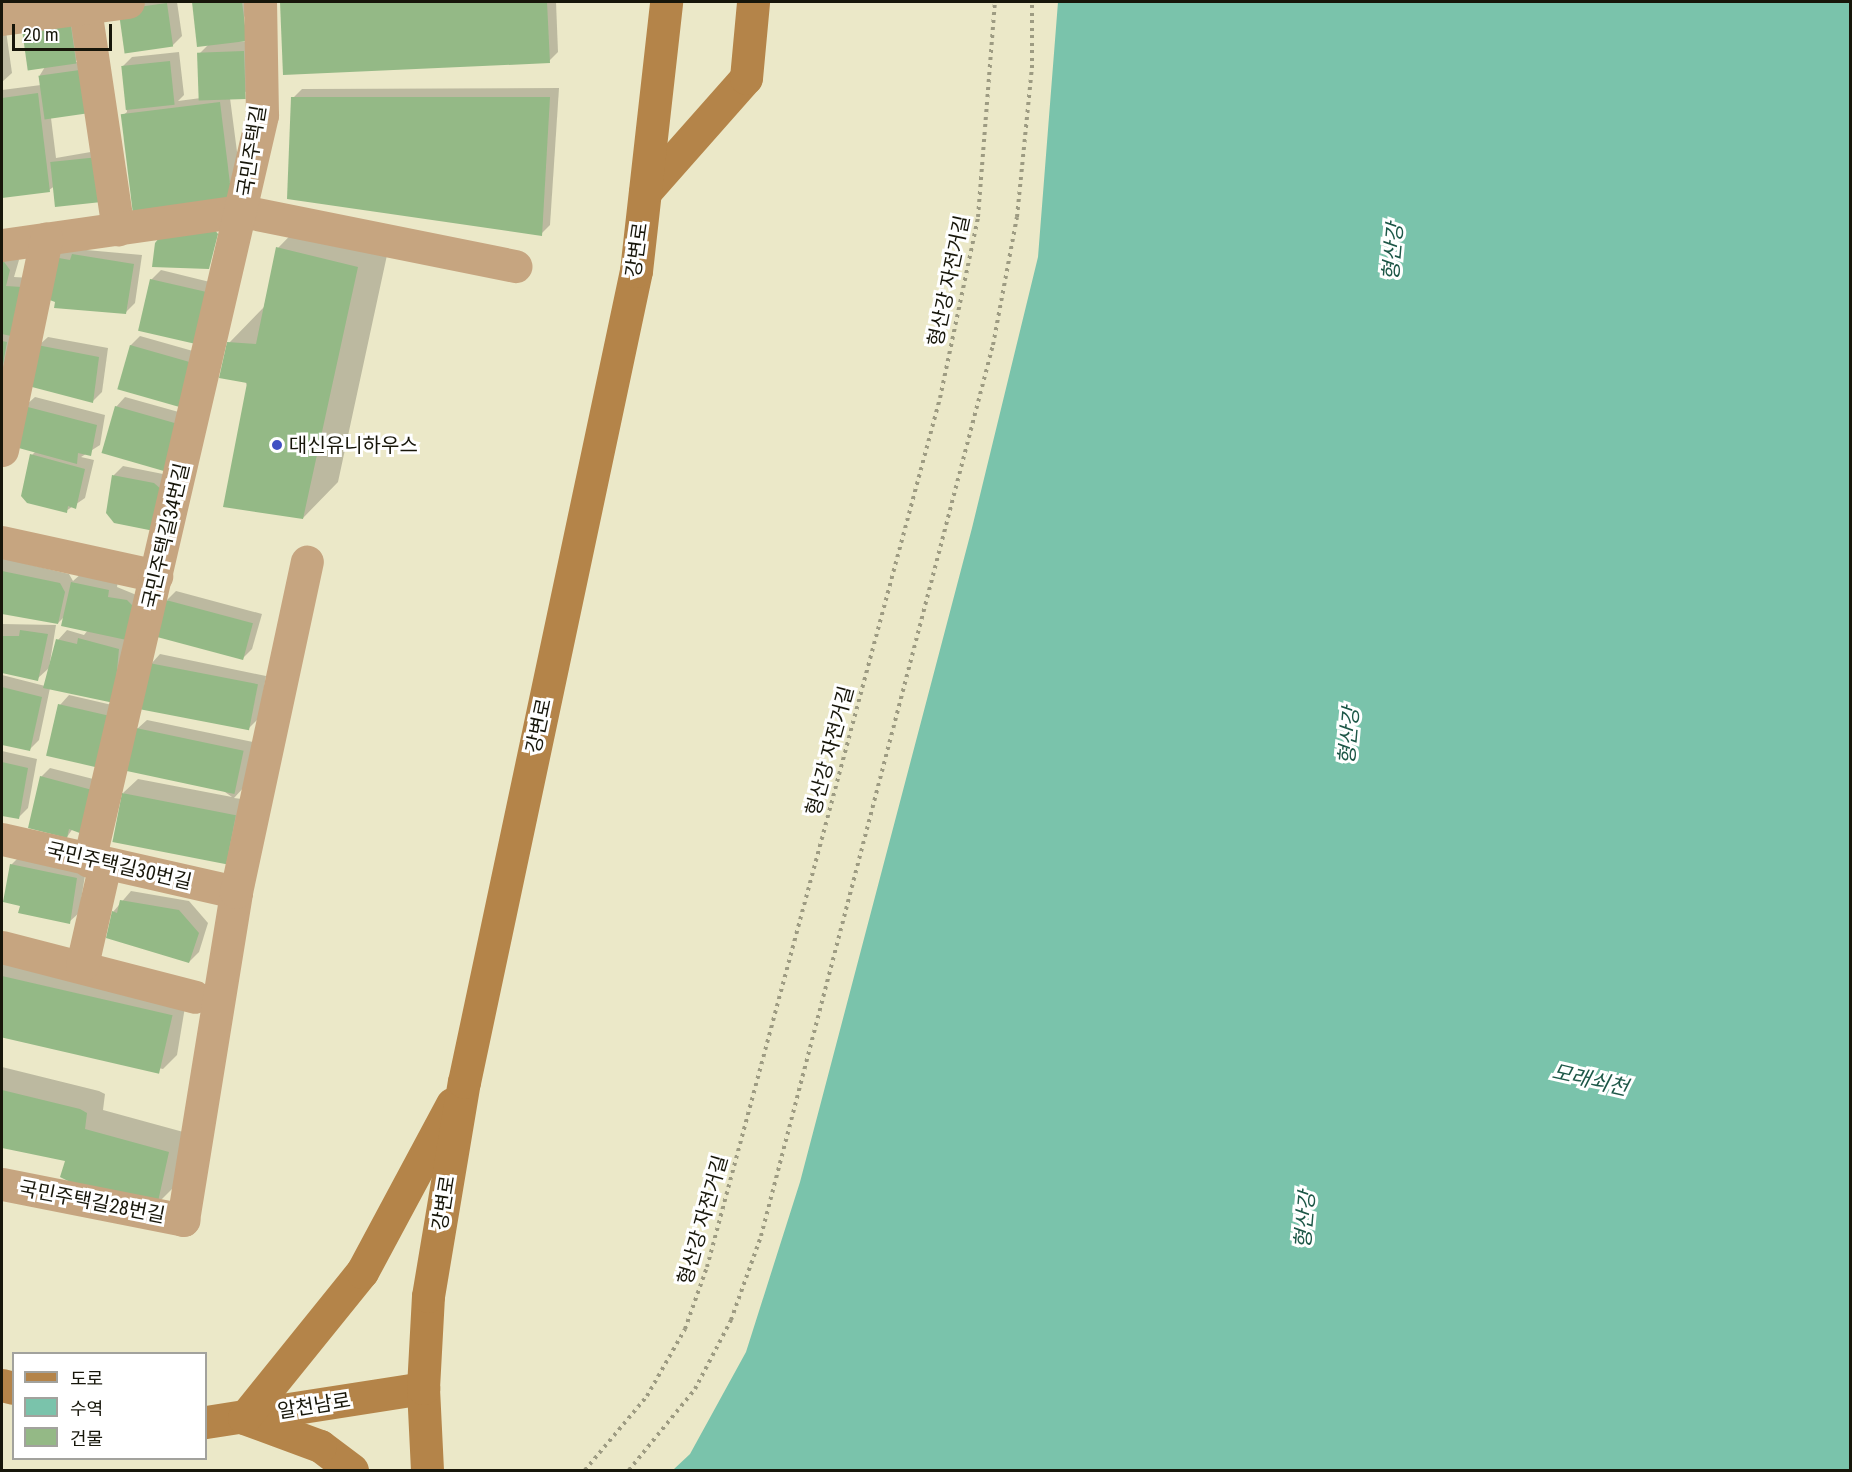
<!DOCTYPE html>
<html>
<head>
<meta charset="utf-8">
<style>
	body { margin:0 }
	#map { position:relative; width:1852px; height:1472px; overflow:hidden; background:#ebe8c8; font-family:"Roboto Condensed","Noto Sans KR",sans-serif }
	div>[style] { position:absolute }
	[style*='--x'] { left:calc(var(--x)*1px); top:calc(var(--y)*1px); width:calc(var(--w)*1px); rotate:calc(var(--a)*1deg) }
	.water>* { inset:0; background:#7ac3ab }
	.shadow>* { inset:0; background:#0003 }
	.building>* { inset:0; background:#94b986; transform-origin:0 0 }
	.path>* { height:4px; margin-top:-2px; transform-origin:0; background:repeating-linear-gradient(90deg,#9d9b82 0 3px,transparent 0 7.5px) }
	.street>* { height:33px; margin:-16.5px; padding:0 16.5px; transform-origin:16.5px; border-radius:16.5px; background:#c6a580 }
	.secondary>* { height:33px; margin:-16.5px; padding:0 16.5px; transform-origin:16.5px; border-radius:16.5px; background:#b48449 }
	.dots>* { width:16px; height:16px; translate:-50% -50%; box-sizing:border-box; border:3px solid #fff; border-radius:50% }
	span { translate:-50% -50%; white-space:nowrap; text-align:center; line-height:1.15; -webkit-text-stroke:6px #fff; paint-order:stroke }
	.street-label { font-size:20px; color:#17160a }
	.poi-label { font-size:20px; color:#17160a }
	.left { translate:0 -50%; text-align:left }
	.water-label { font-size:21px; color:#1d5747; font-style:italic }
	.frame { position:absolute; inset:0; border:3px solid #17160a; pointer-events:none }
	.legend { position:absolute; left:12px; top:1352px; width:195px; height:108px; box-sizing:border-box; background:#fff; border:2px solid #a2a29d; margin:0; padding:8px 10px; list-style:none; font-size:18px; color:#17160a }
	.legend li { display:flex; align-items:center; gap:12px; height:30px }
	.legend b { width:30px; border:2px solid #a2a29d }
	.scale { position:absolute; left:12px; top:24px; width:100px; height:27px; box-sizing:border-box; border:3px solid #17160a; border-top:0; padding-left:8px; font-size:18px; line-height:21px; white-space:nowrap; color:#17160a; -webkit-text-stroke:4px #fff; paint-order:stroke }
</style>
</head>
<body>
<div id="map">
	<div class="water">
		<div style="clip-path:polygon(1058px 2px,1850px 2px,1850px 1470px,673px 1470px,690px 1454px,746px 1352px,800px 1182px,972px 528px,1038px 257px)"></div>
	</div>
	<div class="shadow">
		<div style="clip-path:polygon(127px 2px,177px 2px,182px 36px,172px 46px)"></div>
		<div style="clip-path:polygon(194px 2px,252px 2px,232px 41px,253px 42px,255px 88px,230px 98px,242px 190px,122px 116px,127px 112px,122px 67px,132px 57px,179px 52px,184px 95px,178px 101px,201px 98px,198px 55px,209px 44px,198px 45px)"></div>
		<div style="clip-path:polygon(281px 2px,556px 2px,558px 52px,549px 61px,284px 73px)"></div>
		<div style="clip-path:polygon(79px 11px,84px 53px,75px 62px,96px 60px,51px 118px,56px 158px,108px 149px,49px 190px,2px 197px,2px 90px,41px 85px,40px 75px)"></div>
		<div style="clip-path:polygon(5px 24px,12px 73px,2px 82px,2px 25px)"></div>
		<div style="clip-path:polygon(559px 88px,550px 225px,541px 234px,293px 98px,302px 89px)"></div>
		<div style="clip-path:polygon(313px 212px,392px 232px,338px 482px,303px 518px,229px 343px,264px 307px,278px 248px)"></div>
		<div style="clip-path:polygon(64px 248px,142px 255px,135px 303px,125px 313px,55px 258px)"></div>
		<div style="clip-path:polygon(12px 252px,19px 260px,14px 277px,31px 278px,2px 383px,2px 253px)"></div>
		<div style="clip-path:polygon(161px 270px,214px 283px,203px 330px,151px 280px)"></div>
		<div style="clip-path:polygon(140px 336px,207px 355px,119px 388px,131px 345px)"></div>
		<div style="clip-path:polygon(48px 337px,108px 348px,102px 392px,92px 402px,38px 346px)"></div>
		<div style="clip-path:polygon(35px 397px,105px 415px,100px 445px,81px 457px,94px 460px,85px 498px,66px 511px,32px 455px,36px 451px,25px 406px)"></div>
		<div style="clip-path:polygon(125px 397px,193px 416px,175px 469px,116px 407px)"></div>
		<div style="clip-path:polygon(123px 466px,163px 474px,164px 531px,108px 513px,114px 475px)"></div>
		<div style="clip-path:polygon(2px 558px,69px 574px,73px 581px,82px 573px,118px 581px,117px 587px,151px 601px,123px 692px,50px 688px,39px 740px,30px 749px,2px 743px,2px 675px,45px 686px,58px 640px,67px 630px,84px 635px,88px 630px,65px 616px,58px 623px,2px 612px)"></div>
		<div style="clip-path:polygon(176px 591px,262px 614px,252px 649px,243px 658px,167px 600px)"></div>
		<div style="clip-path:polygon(2px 624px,56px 625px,49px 668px,37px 679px,2px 672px)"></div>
		<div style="clip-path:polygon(160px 654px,266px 676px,259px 718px,249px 728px,151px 664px)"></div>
		<div style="clip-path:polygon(69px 695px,125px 708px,106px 769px,60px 705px)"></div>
		<div style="clip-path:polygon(147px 720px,253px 742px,245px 786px,234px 798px,249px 800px,238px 847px,224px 861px,123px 793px,138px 779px,232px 797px,137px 729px)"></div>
		<div style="clip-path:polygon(2px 751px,37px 759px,28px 808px,18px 818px,2px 814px)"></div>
		<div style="clip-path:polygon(50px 768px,105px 782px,67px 837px,41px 777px)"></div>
		<div style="clip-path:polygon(21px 855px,86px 869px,79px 913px,69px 922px,11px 865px)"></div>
		<div style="clip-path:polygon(131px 891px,189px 901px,208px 923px,199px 952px,189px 962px,113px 912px)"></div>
		<div style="clip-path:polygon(2px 959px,186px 1001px,177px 1055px,163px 1069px,2px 1034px)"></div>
		<div style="clip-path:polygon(2px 1067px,99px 1091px,105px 1094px,103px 1110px,187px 1133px,176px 1185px,157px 1204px,67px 1160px,2px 1146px)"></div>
	</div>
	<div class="building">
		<div style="clip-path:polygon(192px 2px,242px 2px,247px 41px,197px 47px)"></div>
		<div style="clip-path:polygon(280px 2px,547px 2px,550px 63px,283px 75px)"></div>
		<div style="left:167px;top:3px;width:44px;height:49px;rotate:82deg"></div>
		<div style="left:70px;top:19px;width:45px;height:49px;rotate:82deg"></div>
		<div style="left:244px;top:51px;width:48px;height:47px;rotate:88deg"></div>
		<div style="left:170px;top:61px;width:44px;height:49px;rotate:84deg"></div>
		<div style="left:87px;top:69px;width:44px;height:49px;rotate:82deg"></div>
		<div style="clip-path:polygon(38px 93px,50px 192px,2px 198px,2px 98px)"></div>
		<div style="clip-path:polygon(291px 97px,550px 97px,542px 236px,287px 199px)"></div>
		<div style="left:220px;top:102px;width:100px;height:100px;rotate:83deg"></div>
		<div style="left:99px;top:157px;width:45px;height:49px;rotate:84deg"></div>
		<div style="clip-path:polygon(211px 225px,218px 234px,209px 269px,152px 267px,155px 243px,164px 232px)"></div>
		<div style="clip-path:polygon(276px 247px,358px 267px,303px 519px,223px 507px,247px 383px,219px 378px,227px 342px,256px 344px)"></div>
		<div style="clip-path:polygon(72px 254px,134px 264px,126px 314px,54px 308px,55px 302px,47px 299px,53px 257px,70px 260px)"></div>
		<div style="clip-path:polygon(2px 259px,10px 270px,6px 286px,22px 287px,11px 336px,2px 334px)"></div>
		<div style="left:150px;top:279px;width:57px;height:53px;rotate:13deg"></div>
		<div style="clip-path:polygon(2px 341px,7px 342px,3px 364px,2px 364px)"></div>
		<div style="clip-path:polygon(37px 345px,99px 357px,93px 403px,32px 387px)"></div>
		<div style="left:130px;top:345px;width:72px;height:46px;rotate:16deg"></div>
		<div style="clip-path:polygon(24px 406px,97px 425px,91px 456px,78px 453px,77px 464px,15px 447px)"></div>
		<div style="left:115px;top:406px;width:72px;height:49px;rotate:16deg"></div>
		<div style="clip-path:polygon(30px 454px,85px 469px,76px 509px,68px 506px,67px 513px,27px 503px,21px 496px)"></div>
		<div style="clip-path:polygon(112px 475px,154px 483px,170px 497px,164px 533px,114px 523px,106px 513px)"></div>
		<div style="clip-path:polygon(2px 571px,60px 583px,65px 592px,58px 624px,2px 614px)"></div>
		<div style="clip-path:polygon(71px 582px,109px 590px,108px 597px,127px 600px,136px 609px,136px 642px,61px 626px)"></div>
		<div style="left:166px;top:600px;width:90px;height:38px;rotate:15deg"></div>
		<div style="clip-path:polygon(20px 630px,48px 634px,38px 681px,2px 673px,2px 636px,19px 636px)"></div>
		<div style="clip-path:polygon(78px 638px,119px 649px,114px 703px,43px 688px,56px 639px,77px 644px)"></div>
		<div style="left:149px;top:663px;width:111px;height:47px;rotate:11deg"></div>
		<div style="clip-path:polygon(2px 687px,42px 697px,30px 751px,2px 745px)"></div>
		<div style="left:58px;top:704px;width:59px;height:53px;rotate:13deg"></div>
		<div style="left:136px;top:728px;width:110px;height:44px;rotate:12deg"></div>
		<div style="clip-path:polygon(2px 762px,28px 768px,19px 819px,2px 816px)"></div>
		<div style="clip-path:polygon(40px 776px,96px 791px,85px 835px,69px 829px,67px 838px,28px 828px)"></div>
		<div style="left:122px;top:793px;width:116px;height:50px;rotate:11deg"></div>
		<div style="clip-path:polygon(10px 864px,77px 878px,70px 924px,18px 913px,20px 906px,3px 902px)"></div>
		<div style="clip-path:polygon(120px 900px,179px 910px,199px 933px,189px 963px,106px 938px,112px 911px,117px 913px)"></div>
		<div style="left:2px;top:976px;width:175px;height:60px;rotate:13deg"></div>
		<div style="clip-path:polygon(2px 1090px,80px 1109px,87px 1113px,85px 1129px,169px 1152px,157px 1206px,78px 1186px,60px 1177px,65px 1161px,2px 1148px)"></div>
	</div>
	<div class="path">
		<div style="--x:585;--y:1470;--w:97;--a:-50"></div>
		<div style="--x:647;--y:1396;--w:77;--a:-60.4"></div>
		<div style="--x:685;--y:1329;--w:66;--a:-70.5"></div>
		<div style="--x:707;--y:1267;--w:900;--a:-74.99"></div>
		<div style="--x:940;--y:398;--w:185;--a:-78.1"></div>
		<div style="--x:978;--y:217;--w:216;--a:-85.5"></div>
		<div style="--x:629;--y:1470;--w:104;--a:-50.8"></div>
		<div style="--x:695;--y:1389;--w:78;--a:-62.4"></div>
		<div style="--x:731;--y:1320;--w:89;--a:-70.3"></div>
		<div style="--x:761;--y:1236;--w:921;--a:-75.41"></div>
		<div style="--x:993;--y:345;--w:130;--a:-79.4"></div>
		<div style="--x:1017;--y:217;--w:150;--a:-84.3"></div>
		<div style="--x:1032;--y:68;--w:66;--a:-90"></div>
	</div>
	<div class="street">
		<div style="--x:84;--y:2;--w:230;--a:81.5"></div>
		<div style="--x:2;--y:19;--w:127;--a:-7.7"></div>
		<div style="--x:2;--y:245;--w:242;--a:-8.1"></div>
		<div style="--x:242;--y:211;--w:279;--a:11.4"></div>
		<div style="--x:2;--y:450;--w:216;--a:-78.2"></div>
		<div style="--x:2;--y:542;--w:158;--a:12.4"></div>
		<div style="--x:2;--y:839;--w:240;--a:12.8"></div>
		<div style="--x:89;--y:861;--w:766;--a:-76.94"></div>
		<div style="--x:262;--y:115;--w:113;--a:-91"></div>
		<div style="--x:2;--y:947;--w:199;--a:14.5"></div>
		<div style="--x:82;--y:965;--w:104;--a:-77.2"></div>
		<div style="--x:2;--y:1184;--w:185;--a:11.2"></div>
		<div style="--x:183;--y:1220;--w:332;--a:-80.8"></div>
		<div style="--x:236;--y:892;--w:338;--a:-77.9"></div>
	</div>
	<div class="secondary">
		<div style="--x:645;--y:192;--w:152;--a:-48.5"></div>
		<div style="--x:746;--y:78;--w:76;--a:-84.7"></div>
		<div style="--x:2;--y:1385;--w:12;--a:14"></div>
		<div style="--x:206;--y:1422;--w:220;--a:-8.9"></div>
		<div style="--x:352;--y:1470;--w:40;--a:-143"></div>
		<div style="--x:320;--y:1446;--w:81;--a:-159.8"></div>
		<div style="--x:244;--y:1418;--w:188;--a:-51.1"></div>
		<div style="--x:362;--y:1272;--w:191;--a:-61.8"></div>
		<div style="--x:427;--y:1470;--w:82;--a:-92.8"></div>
		<div style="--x:423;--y:1388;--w:92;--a:-86.9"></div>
		<div style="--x:428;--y:1296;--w:217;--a:-80.5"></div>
		<div style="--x:464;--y:1082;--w:829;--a:-78.03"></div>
		<div style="--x:636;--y:271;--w:271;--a:-83.6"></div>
	</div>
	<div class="dots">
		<div style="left:277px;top:445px;background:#4050c3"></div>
	</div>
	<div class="street-label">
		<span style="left:252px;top:151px;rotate:-81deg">국민주택길</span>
		<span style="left:637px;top:250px;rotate:-82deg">강변로</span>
		<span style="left:949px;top:281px;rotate:-78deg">형산강 자전거길</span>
		<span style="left:166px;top:536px;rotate:-77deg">국민주택길34번길</span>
		<span style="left:539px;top:726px;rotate:-78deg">강변로</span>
		<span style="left:830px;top:751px;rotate:-75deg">형산강 자전거길</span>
		<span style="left:119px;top:866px;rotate:13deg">국민주택길30번길</span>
		<span style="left:92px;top:1202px;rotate:11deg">국민주택길28번길</span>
		<span style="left:444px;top:1203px;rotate:-81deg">강변로</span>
		<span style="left:703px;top:1220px;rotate:-74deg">형산강 자전거길</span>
		<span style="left:314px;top:1406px;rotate:-9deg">알천남로</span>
	</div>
	<div class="poi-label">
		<span class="left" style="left:289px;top:445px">대신유니하우스</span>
	</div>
	<div class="water-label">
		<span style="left:1393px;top:252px;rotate:-85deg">형산강</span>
		<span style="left:1349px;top:736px;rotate:-85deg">형산강</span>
		<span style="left:1590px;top:1080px;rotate:13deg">모래쇠천</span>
		<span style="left:1305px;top:1220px;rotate:-85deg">형산강</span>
	</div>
	<div class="frame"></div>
	<ul class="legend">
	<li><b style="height:8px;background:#b48449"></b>도로</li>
	<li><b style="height:16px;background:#7ac3ab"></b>수역</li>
	<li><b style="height:16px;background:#94b986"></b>건물</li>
	</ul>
	<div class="scale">20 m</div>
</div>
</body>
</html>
